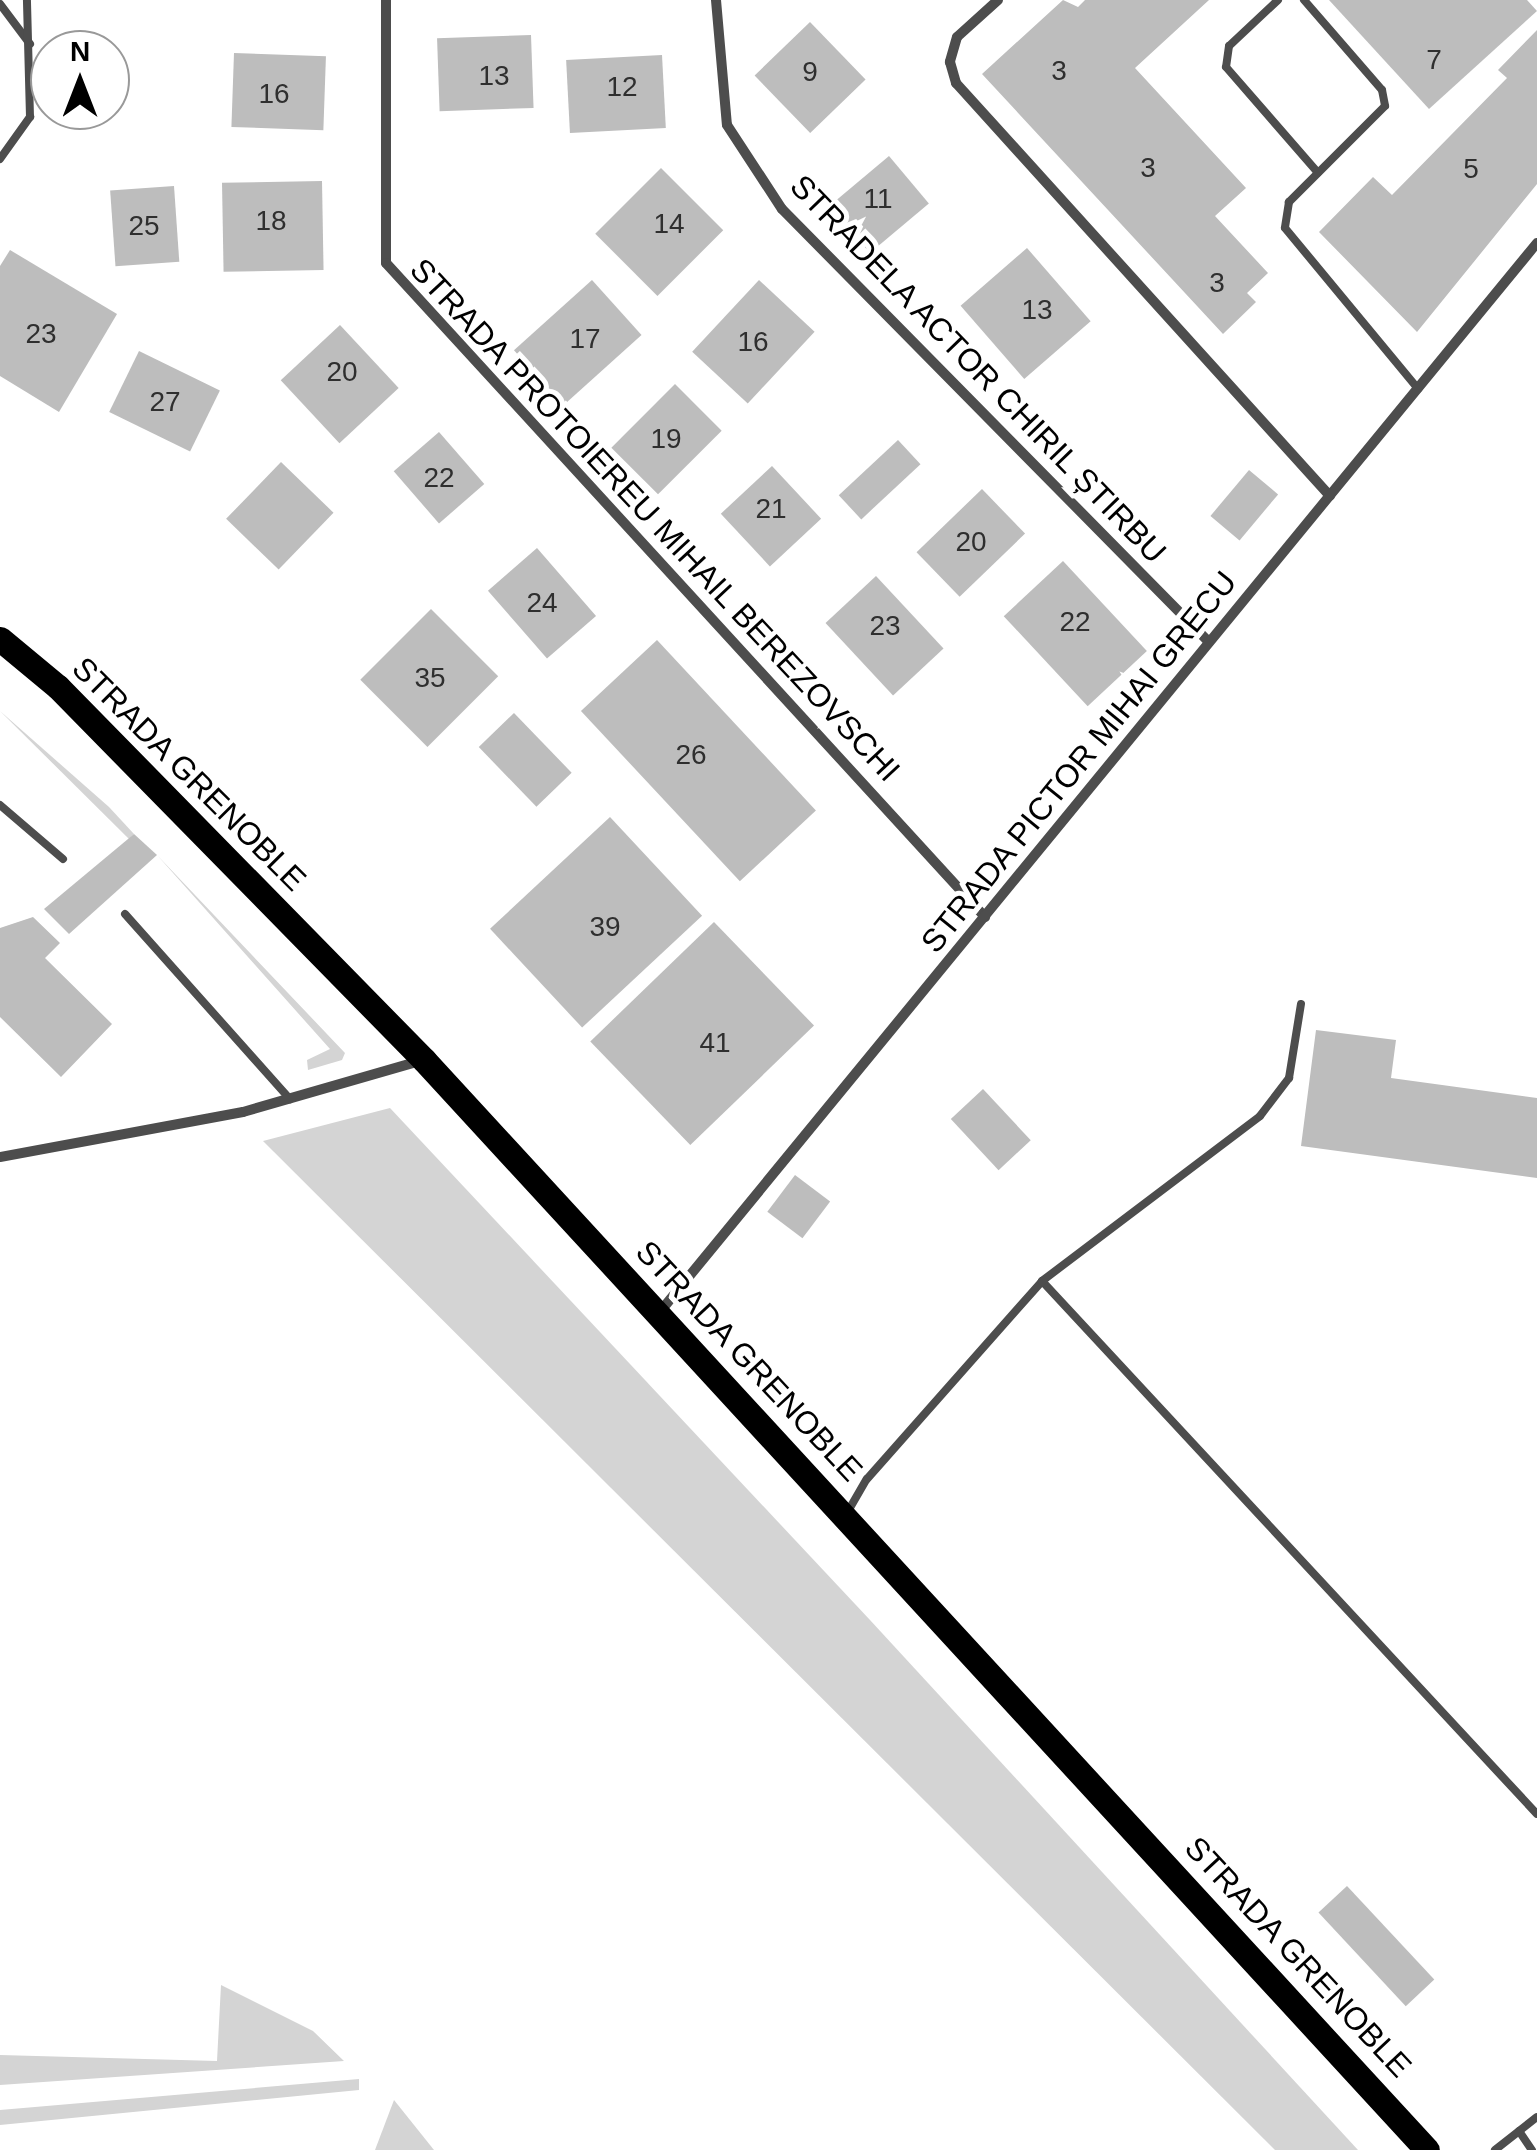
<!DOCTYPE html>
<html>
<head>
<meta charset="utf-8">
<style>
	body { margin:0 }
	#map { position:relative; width:1537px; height:2150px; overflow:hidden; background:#fff; font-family:Arial,sans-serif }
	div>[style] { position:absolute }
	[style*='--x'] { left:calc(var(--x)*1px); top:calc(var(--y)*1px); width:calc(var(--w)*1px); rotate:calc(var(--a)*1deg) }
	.green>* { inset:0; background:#d4d4d4 }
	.building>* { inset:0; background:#bdbdbd; transform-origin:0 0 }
	.service>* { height:8px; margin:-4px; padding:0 4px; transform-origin:4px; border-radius:4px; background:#4d4d4d }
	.minor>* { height:10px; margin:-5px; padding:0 5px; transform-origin:5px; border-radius:5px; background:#4d4d4d }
	.primary>* { height:25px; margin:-12.5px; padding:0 12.5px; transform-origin:12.5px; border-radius:12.5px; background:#000 }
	span { translate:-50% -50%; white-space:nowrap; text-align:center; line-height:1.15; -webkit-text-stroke:10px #fff; paint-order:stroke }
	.number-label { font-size:28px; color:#2f2f2f }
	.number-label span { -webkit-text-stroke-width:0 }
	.street-label { font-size:32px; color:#000 }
	.north { position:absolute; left:30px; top:30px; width:100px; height:100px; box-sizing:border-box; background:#fff; border:2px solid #999; border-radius:50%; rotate:0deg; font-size:28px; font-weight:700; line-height:40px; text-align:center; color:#000 }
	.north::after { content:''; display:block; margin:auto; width:35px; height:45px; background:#000; clip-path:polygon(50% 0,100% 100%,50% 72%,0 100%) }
</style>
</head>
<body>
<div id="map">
	<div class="green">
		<div style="clip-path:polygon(0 711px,109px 807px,134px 834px,129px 839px)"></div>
		<div style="clip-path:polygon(157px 855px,345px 1053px,342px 1060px,308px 1070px,307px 1060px,330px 1049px)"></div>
		<div style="clip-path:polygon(390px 1108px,870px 1620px,1358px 2150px,1275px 2150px,263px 1141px)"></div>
		<div style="clip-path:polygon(221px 1985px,313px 2031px,344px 2061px,0 2085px,0 2055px,217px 2061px)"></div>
		<div style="clip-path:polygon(359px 2079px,359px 2090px,0 2125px,0 2110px)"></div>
		<div style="clip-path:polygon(394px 2100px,434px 2150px,375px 2150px)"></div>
	</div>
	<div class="building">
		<div style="clip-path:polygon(1063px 0,1078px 7px,1085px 0,1209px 0,1135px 68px,1246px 188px,1215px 216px,1268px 273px,1247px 293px,1256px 302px,1223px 334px,982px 74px)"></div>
		<div style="clip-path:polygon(1329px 0,1527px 0,1537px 11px,1429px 109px)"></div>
		<div style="left:810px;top:22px;width:80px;height:77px;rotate:46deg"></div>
		<div style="clip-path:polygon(1537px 30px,1537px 184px,1417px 332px,1319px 232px,1373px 177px,1392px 195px,1507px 78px,1498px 70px)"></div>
		<div style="left:531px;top:35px;width:73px;height:94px;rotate:88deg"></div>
		<div style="left:234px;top:53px;width:92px;height:74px;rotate:2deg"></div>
		<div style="left:662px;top:55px;width:73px;height:96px;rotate:87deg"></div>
		<div style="left:889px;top:156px;width:62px;height:77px;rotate:50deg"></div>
		<div style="left:661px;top:168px;width:88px;height:93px;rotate:45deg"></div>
		<div style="left:322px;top:181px;width:89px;height:100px;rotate:89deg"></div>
		<div style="left:174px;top:186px;width:76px;height:64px;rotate:86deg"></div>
		<div style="left:1027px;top:248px;width:97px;height:88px;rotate:49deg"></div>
		<div style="clip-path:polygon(10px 250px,117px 314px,59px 412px,0 376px,0 266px)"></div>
		<div style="left:592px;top:280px;width:74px;height:105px;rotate:48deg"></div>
		<div style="left:759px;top:280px;width:76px;height:98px;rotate:43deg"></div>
		<div style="left:340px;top:325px;width:86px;height:81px;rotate:47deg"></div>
		<div style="left:139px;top:351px;width:90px;height:68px;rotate:26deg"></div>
		<div style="left:675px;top:384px;width:66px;height:90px;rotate:45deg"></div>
		<div style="left:439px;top:432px;width:69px;height:60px;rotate:49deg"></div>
		<div style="left:898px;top:440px;width:33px;height:81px;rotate:47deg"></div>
		<div style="left:281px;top:462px;width:73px;height:79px;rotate:44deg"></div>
		<div style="left:772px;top:466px;width:72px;height:70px;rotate:47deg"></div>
		<div style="left:1249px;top:470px;width:38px;height:60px;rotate:40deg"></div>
		<div style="left:982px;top:489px;width:62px;height:91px;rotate:46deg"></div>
		<div style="left:537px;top:548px;width:90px;height:65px;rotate:49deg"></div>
		<div style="left:1063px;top:561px;width:123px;height:81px;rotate:47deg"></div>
		<div style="left:876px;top:576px;width:99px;height:69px;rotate:47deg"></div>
		<div style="left:431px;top:609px;width:95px;height:100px;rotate:45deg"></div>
		<div style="left:657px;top:640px;width:233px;height:104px;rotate:47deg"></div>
		<div style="left:514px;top:713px;width:83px;height:49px;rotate:46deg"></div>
		<div style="left:610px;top:817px;width:135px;height:164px;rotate:47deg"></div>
		<div style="clip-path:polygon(134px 834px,157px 855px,69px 934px,44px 909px)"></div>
		<div style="clip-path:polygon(33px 917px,60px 943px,45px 958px,112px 1024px,61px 1077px,0 1017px,0 928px)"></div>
		<div style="left:714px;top:922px;width:144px;height:172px;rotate:46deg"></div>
		<div style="clip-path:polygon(1316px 1030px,1396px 1040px,1391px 1078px,1537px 1098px,1537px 1178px,1301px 1146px)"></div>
		<div style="left:983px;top:1089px;width:70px;height:44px;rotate:47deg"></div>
		<div style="left:795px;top:1175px;width:44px;height:46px;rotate:37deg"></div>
		<div style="left:1347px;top:1886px;width:128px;height:39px;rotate:47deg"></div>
	</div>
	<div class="service">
		<div style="--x:1278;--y:0;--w:67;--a:136.8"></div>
		<div style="--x:1229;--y:46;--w:21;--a:98"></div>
		<div style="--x:1226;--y:67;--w:140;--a:49"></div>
		<div style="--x:1304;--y:0;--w:119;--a:49.1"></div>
		<div style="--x:1382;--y:90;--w:16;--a:79"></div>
		<div style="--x:1385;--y:106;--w:136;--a:135"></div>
		<div style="--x:1289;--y:202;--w:26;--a:99"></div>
		<div style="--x:1285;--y:228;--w:209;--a:50.4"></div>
		<div style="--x:0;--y:4;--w:50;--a:53.1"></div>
		<div style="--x:0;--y:159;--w:52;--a:-54.5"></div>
		<div style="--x:30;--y:117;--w:117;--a:-91.5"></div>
		<div style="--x:0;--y:805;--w:83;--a:40.6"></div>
		<div style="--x:125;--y:914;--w:248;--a:48.3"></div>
		<div style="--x:1042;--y:1281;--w:727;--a:47.12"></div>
		<div style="--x:847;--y:1513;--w:39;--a:-60"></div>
		<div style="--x:867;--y:1479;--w:264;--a:-48.5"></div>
		<div style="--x:1042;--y:1281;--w:273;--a:-37.1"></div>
		<div style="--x:1260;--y:1116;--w:48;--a:-52.7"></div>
		<div style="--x:1289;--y:1078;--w:75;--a:-80.8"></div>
		<div style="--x:1519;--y:2131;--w:23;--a:56"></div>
		<div style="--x:1495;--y:2150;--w:53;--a:-38.2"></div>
	</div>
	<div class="minor">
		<div style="--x:386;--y:0;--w:263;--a:90"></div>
		<div style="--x:386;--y:263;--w:887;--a:47.51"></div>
		<div style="--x:716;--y:0;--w:125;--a:85"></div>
		<div style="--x:727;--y:125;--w:100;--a:56.8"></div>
		<div style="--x:782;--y:209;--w:608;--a:45.4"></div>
		<div style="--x:998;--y:0;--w:55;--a:137.9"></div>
		<div style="--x:957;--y:37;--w:26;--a:106"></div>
		<div style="--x:950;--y:62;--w:22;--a:74"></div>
		<div style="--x:956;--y:83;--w:557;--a:47.84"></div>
		<div style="--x:0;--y:1157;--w:247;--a:-10.5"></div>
		<div style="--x:243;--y:1112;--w:187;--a:-16.1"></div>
		<div style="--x:659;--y:1313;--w:1384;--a:-50.63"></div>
	</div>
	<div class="primary">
		<div style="--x:0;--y:639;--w:75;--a:39.6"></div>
		<div style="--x:58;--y:687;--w:523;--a:45.54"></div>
		<div style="--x:424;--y:1060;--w:1481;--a:47.38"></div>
	</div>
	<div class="number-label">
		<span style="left:1434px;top:60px">7</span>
		<span style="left:1059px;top:71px">3</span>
		<span style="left:810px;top:72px">9</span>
		<span style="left:494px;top:76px">13</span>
		<span style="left:622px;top:87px">12</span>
		<span style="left:274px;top:94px">16</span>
		<span style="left:1148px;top:168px">3</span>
		<span style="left:1471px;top:169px">5</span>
		<span style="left:878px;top:199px">11</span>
		<span style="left:271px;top:221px">18</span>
		<span style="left:669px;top:224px">14</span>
		<span style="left:144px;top:226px">25</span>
		<span style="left:1217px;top:283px">3</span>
		<span style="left:1037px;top:310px">13</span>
		<span style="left:41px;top:334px">23</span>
		<span style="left:585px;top:339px">17</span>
		<span style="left:753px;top:342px">16</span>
		<span style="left:342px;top:372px">20</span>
		<span style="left:165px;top:402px">27</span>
		<span style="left:666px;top:439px">19</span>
		<span style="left:439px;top:478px">22</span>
		<span style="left:771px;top:509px">21</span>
		<span style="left:971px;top:542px">20</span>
		<span style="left:542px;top:603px">24</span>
		<span style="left:1075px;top:622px">22</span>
		<span style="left:885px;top:626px">23</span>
		<span style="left:430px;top:678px">35</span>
		<span style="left:691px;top:755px">26</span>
		<span style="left:605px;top:927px">39</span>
		<span style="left:715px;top:1043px">41</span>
	</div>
	<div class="street-label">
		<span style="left:978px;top:369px;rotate:46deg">STRADELA ACTOR CHIRIL ȘTIRBU</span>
		<span style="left:655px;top:520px;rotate:47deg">STRADA PROTOIEREU MIHAIL BEREZOVSCHI</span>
		<span style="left:1079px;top:762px;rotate:-51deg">STRADA PICTOR MIHAI GRECU</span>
		<span style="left:189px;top:774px;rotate:45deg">STRADA GRENOBLE</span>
		<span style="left:749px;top:1361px;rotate:47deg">STRADA GRENOBLE</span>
		<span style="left:1298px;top:1957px;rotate:47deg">STRADA GRENOBLE</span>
	</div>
	<div class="north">N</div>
</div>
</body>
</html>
